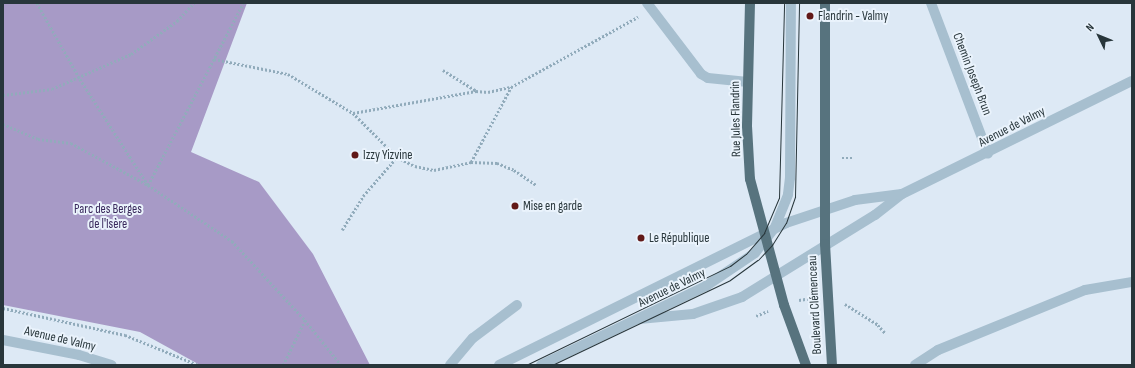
<!DOCTYPE html>
<html>
<head>
<meta charset="utf-8">
<style>
	body { margin:0 }
	#map { position:relative; width:1135px; height:368px; overflow:hidden; background:#dde9f5; font-family:"Sofia Sans Condensed",sans-serif }
	div>[style] { position:absolute }
	[style*='--x'] { left:calc(var(--x)*1px); top:calc(var(--y)*1px); width:calc(var(--w)*1px); rotate:calc(var(--a)*1deg) }
	.green>* { inset:0; background:#a79ac6 }
	.path>* { height:2.5px; margin-top:-1.25px; transform-origin:0; background:repeating-linear-gradient(90deg,#91abbb 0 2px,transparent 0 4px) }
	.minor>* { height:10px; margin:-5px; padding:0 5px; transform-origin:5px; border-radius:5px; background:#a7bfcf }
	.major>* { height:10px; margin:-5px; padding:0 5px; transform-origin:5px; border-radius:5px; background:#57737e }
	.tram>* { height:1px; margin:-0.5px; padding:0 0.5px; transform-origin:0.5px; border-radius:0.5px; background:#28363b }
	.dots>* { width:11px; height:11px; translate:-50% -50%; box-sizing:border-box; border:2px solid #eaf3fc; border-radius:50% }
	span { translate:-50% -50%; white-space:nowrap; text-align:center; line-height:1.15; -webkit-text-stroke:4px #eaf3fc; paint-order:stroke }
	.poi-label { font-size:13px; color:#28363b }
	.left { translate:0 -50%; text-align:left }
	.street-label { font-size:13px; color:#28363b }
	.park-label { font-size:13px; color:#39295c }
	.frame { position:absolute; inset:0; border:4px solid #28363b; pointer-events:none }
	.north { position:absolute; left:1079px; top:16px; width:40px; height:40px; -webkit-text-stroke:3px #eaf3fc; paint-order:stroke; rotate:313deg; font-size:11px; font-weight:700; line-height:16px; text-align:center; color:#28363b }
	.north::after { content:''; display:block; margin:auto; width:14px; height:18px; background:#28363b; clip-path:polygon(50% 0,100% 100%,50% 72%,0 100%) }
</style>
</head>
<body>
<div id="map">
	<div class="green">
		<div style="clip-path:polygon(3px 3px,247px 3px,191px 152px,259px 182px,313px 254px,370px 365px,200px 365px,140px 332px,3px 305px)"></div>
	</div>
	<div class="path">
		<div style="--x:37;--y:3;--w:87;--a:60.5"></div>
		<div style="--x:80;--y:79;--w:126;--a:57.3"></div>
		<div style="--x:148;--y:185;--w:205;--a:-62.4"></div>
		<div style="--x:214;--y:59;--w:76;--a:11.5"></div>
		<div style="--x:288;--y:74;--w:76;--a:31"></div>
		<div style="--x:353;--y:113;--w:62;--a:45"></div>
		<div style="--x:397;--y:157;--w:20;--a:27"></div>
		<div style="--x:415;--y:166;--w:19;--a:12"></div>
		<div style="--x:434;--y:170;--w:38;--a:-12"></div>
		<div style="--x:471;--y:162;--w:85;--a:-61.9"></div>
		<div style="--x:511;--y:87;--w:145;--a:-28.9"></div>
		<div style="--x:443;--y:70;--w:39;--a:32"></div>
		<div style="--x:476;--y:91;--w:12;--a:5"></div>
		<div style="--x:488;--y:92;--w:23;--a:-13"></div>
		<div style="--x:3;--y:95;--w:49;--a:-7"></div>
		<div style="--x:52;--y:89;--w:86;--a:-23.9"></div>
		<div style="--x:131;--y:54;--w:57;--a:-35.7"></div>
		<div style="--x:177;--y:21;--w:25;--a:-47"></div>
		<div style="--x:353;--y:113;--w:125;--a:-10.1"></div>
		<div style="--x:3;--y:124;--w:38;--a:23"></div>
		<div style="--x:38;--y:139;--w:33;--a:7"></div>
		<div style="--x:71;--y:143;--w:88;--a:28.6"></div>
		<div style="--x:148;--y:185;--w:101;--a:33.7"></div>
		<div style="--x:232;--y:241;--w:108;--a:47.3"></div>
		<div style="--x:305;--y:320;--w:58;--a:51.3"></div>
		<div style="--x:842;--y:158;--w:12;--a:0"></div>
		<div style="--x:471;--y:162;--w:26;--a:2"></div>
		<div style="--x:497;--y:163;--w:18;--a:22"></div>
		<div style="--x:514;--y:170;--w:27;--a:34"></div>
		<div style="--x:342;--y:230;--w:40;--a:-58"></div>
		<div style="--x:363;--y:196;--w:52;--a:-48.9"></div>
		<div style="--x:799;--y:300;--w:13;--a:-9"></div>
		<div style="--x:845;--y:304;--w:39;--a:32"></div>
		<div style="--x:878;--y:325;--w:12;--a:48"></div>
		<div style="--x:3;--y:308;--w:125;--a:12.5"></div>
		<div style="--x:125;--y:335;--w:79;--a:22.3"></div>
		<div style="--x:756;--y:316;--w:13;--a:-23"></div>
		<div style="--x:283;--y:365;--w:50;--a:-63.9"></div>
	</div>
	<div class="minor">
		<div style="--x:647;--y:3;--w:89;--a:52.7"></div>
		<div style="--x:701;--y:74;--w:8;--a:30"></div>
		<div style="--x:708;--y:78;--w:40;--a:5.7"></div>
		<div style="--x:931;--y:3;--w:161;--a:69.3"></div>
		<div style="--x:639;--y:319;--w:54;--a:-5.3"></div>
		<div style="--x:693;--y:314;--w:52;--a:-19.1"></div>
		<div style="--x:742;--y:297;--w:156;--a:-31.7"></div>
		<div style="--x:875;--y:215;--w:34;--a:-38"></div>
		<div style="--x:902;--y:194;--w:256;--a:-26.2"></div>
		<div style="--x:3;--y:340;--w:77;--a:11.2"></div>
		<div style="--x:79;--y:355;--w:34;--a:17"></div>
		<div style="--x:450;--y:365;--w:35;--a:-50"></div>
		<div style="--x:473;--y:338;--w:55;--a:-36.9"></div>
		<div style="--x:499;--y:365;--w:320;--a:-26.3"></div>
		<div style="--x:786;--y:223;--w:73;--a:-18.4"></div>
		<div style="--x:855;--y:200;--w:47;--a:-7.3"></div>
		<div style="--x:541;--y:365;--w:183;--a:-25.6"></div>
		<div style="--x:706;--y:286;--w:59;--a:-34"></div>
		<div style="--x:755;--y:253;--w:33;--a:-52"></div>
		<div style="--x:775;--y:227;--w:35;--a:-68"></div>
		<div style="--x:788;--y:194;--w:16;--a:-83"></div>
		<div style="--x:790;--y:178;--w:175;--a:-89.7"></div>
		<div style="--x:915;--y:365;--w:27;--a:-33"></div>
		<div style="--x:938;--y:350;--w:159;--a:-22.2"></div>
		<div style="--x:1085;--y:290;--w:48;--a:-9.7"></div>
	</div>
	<div class="major">
		<div style="--x:750;--y:3;--w:123;--a:91.4"></div>
		<div style="--x:747;--y:126;--w:53;--a:86.8"></div>
		<div style="--x:750;--y:179;--w:131;--a:74.9"></div>
		<div style="--x:784;--y:305;--w:64;--a:69.9"></div>
		<div style="--x:825;--y:3;--w:241;--a:90"></div>
		<div style="--x:825;--y:244;--w:121;--a:86.7"></div>
	</div>
	<div class="tram">
		<div style="--x:526;--y:365;--w:227;--a:-25.9"></div>
		<div style="--x:730;--y:266;--w:20;--a:-37"></div>
		<div style="--x:746;--y:254;--w:28;--a:-49"></div>
		<div style="--x:764;--y:233;--w:38;--a:-67"></div>
		<div style="--x:779;--y:198;--w:195;--a:-88.5"></div>
		<div style="--x:552;--y:365;--w:197;--a:-25.5"></div>
		<div style="--x:730;--y:280;--w:34;--a:-36"></div>
		<div style="--x:758;--y:260;--w:21;--a:-47"></div>
		<div style="--x:772;--y:245;--w:26;--a:-58"></div>
		<div style="--x:786;--y:223;--w:28;--a:-71"></div>
		<div style="--x:795;--y:197;--w:194;--a:-88.8"></div>
	</div>
	<div class="dots">
		<div style="left:810px;top:16px;background:#621918"></div>
		<div style="left:355px;top:155px;background:#621918"></div>
		<div style="left:515px;top:206px;background:#621918"></div>
		<div style="left:641px;top:238px;background:#621918"></div>
	</div>
	<div class="poi-label">
		<span class="left" style="left:818px;top:16px">Flandrin - Valmy</span>
		<span class="left" style="left:363px;top:155px">Izzy Yizvine</span>
		<span class="left" style="left:523px;top:206px">Mise en garde</span>
		<span class="left" style="left:649px;top:238px">Le République</span>
	</div>
	<div class="street-label">
		<span style="left:972px;top:74px;rotate:69deg">Chemin Joseph Brun</span>
		<span style="left:736px;top:119px;rotate:-91deg">Rue Jules Flandrin</span>
		<span style="left:1012px;top:127px;rotate:-27deg">Avenue de Valmy</span>
		<span style="left:672px;top:288px;rotate:-26deg">Avenue de Valmy</span>
		<span style="left:815px;top:305px;rotate:-93deg">Boulevard Clémenceau</span>
		<span style="left:60px;top:339px;rotate:13deg">Avenue de Valmy</span>
	</div>
	<div class="park-label">
		<span style="left:108px;top:217px">Parc des Berges<br>de l'Isère</span>
	</div>
	<div class="frame"></div>
	<div class="north">N</div>
</div>
</body>
</html>
